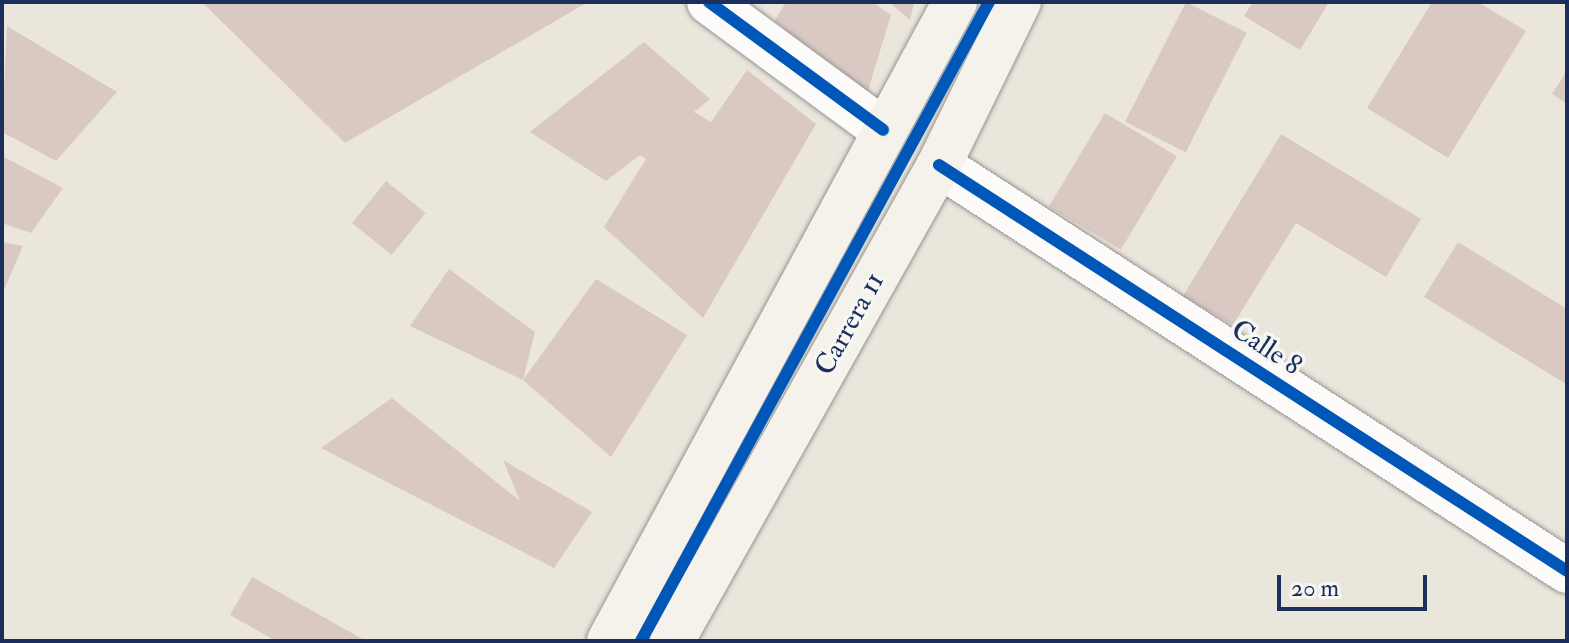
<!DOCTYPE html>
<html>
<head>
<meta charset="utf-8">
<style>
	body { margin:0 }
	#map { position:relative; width:1569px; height:643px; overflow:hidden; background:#ebe6db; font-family:"IM FELL Double Pica",serif }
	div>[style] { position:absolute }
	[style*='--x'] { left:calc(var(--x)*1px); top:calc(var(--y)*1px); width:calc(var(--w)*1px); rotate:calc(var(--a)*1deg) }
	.building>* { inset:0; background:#dac9c3; transform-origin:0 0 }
	.roads { filter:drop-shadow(0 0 2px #949597) drop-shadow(0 0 2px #949597) }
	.minor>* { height:44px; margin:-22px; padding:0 22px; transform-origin:22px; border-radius:22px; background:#fcfbfa }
	.secondary>* { height:44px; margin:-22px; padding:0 22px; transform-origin:22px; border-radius:22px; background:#f5f1eb }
	.cycleway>* { height:12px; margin:-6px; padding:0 6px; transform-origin:6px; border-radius:6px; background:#0057b8 }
	span { translate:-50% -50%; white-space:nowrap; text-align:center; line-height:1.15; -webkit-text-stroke:7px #f6f6f2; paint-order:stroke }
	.street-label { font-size:28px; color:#1b2f5e }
	.frame { position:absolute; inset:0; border:4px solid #1b2f5e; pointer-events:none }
	.scale { position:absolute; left:1277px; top:575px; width:150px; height:36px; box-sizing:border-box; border:4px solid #1b2f5e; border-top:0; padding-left:10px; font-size:24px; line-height:28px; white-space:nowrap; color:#1b2f5e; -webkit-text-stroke:6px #f6f6f2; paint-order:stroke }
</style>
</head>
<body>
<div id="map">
	<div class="building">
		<div style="clip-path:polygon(202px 2px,588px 2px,345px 143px)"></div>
		<div style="clip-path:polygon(786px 2px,872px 2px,891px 15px,866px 97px,775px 21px)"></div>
		<div style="clip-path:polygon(889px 2px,914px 2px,910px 20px)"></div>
		<div style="left:1186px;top:2px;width:68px;height:134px;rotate:27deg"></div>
		<div style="clip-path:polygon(1253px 2px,1329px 2px,1300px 50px,1244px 16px)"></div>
		<div style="clip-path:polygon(1432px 2px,1478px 2px,1526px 31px,1448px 158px,1367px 108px)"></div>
		<div style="clip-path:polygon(7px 26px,117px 92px,56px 161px,2px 132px)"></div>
		<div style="clip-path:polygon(644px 42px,710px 99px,694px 112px,711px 122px,747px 70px,816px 124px,703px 318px,604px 227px,646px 159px,640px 155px,606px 181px,530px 132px)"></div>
		<div style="clip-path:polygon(1567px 71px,1567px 104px,1552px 94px)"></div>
		<div style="left:1105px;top:113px;width:84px;height:109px;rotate:31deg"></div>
		<div style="clip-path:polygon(1281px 134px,1421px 219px,1386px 277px,1296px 223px,1233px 325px,1183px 296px)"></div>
		<div style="clip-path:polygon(2px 156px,63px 188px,31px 233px,2px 223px)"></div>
		<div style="left:386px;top:181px;width:51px;height:54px;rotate:39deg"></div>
		<div style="clip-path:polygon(2px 242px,23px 246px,2px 294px)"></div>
		<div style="clip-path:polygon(1458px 242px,1567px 309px,1566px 384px,1424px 297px)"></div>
		<div style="clip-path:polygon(449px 269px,535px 332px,523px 380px,410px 326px)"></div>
		<div style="clip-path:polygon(596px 279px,687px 335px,611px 457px,523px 380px)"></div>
		<div style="clip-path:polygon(392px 398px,520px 501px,503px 460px,592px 512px,554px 568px,321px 448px)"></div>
		<div style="clip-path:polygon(252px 577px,366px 641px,276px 641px,230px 615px)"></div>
	</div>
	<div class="roads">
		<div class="minor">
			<div style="--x:709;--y:2;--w:216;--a:36.3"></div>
			<div style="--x:939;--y:165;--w:748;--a:32.88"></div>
		</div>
		<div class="secondary">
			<div style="--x:609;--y:641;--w:727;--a:-61.57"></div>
			<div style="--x:672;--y:641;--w:546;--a:-60.71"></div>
			<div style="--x:939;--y:165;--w:182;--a:-63.9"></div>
		</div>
	</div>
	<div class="cycleway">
		<div style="--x:709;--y:2;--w:216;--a:36.3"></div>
		<div style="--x:939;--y:165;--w:748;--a:32.88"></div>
		<div style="--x:641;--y:641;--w:728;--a:-61.43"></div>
	</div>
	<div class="street-label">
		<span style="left:850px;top:324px;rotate:-61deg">Carrera 11</span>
		<span style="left:1266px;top:348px;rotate:33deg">Calle 8</span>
	</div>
	<div class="frame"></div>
	<div class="scale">20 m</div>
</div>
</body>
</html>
